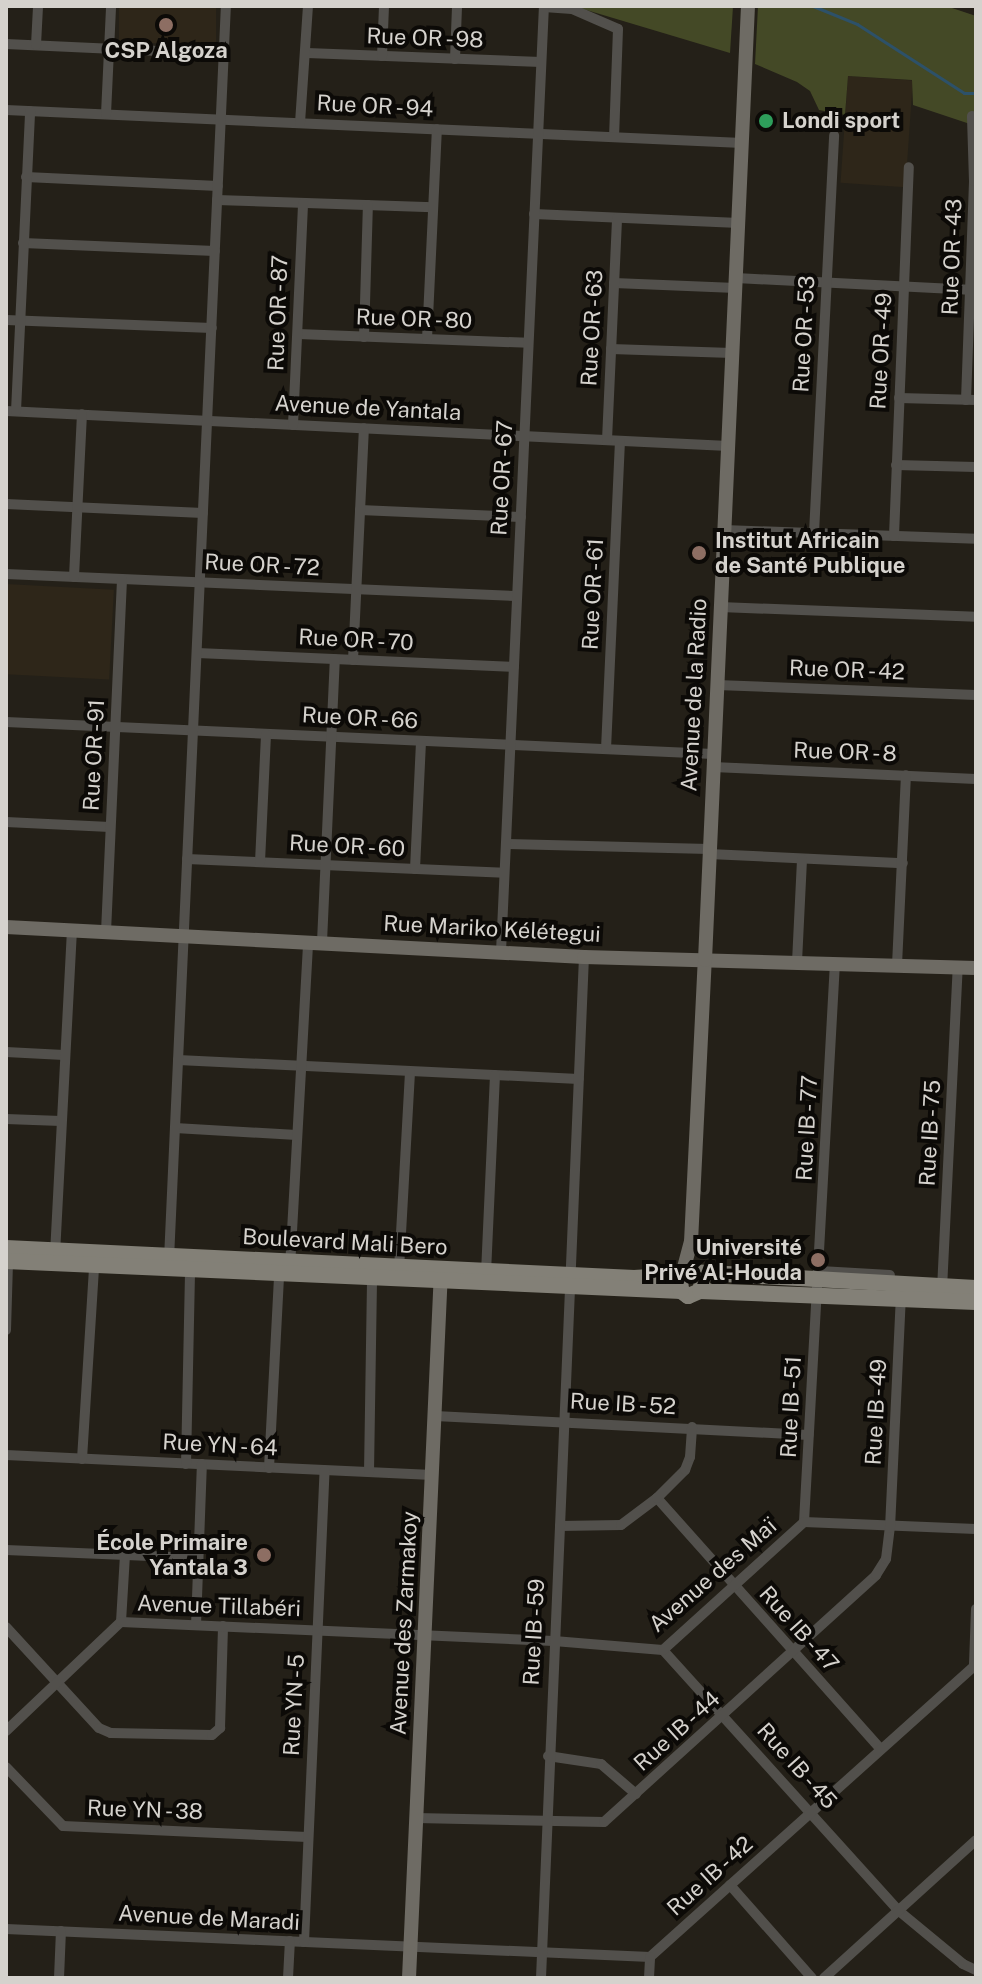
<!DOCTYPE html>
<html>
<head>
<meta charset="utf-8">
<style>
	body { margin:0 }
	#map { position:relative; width:982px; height:1984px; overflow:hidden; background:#242018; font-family:"Public Sans",sans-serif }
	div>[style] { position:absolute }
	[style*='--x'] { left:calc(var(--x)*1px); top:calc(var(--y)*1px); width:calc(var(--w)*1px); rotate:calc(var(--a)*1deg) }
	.built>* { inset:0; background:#2e2619; transform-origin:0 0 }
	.green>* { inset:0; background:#444926 }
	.stream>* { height:3px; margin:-1.5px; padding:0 1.5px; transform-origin:1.5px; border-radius:1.5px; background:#2d5169 }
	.street>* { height:10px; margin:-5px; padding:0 5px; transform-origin:5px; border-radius:5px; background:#52504c }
	.secondary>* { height:14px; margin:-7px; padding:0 7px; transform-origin:7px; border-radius:7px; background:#6e6b64 }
	.primary>* { height:16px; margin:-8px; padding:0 8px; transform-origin:8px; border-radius:8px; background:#838077 }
	.dots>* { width:22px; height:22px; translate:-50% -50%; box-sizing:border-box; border:4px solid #0c0a07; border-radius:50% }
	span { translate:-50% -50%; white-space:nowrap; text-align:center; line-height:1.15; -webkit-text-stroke:8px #0c0a07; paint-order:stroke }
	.street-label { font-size:22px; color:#d5d2cd }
	.poi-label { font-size:22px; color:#d5d2cd; font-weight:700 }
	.left { translate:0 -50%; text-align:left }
	.right { translate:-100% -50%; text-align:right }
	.frame { position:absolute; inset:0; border:8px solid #d5d2cd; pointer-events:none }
</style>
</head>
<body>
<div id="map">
	<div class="built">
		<div style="left:119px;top:6px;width:97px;height:37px"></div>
		<div style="left:848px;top:76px;width:65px;height:107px;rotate:4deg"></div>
		<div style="left:6px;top:584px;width:108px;height:90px;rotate:3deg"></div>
	</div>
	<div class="green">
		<div style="clip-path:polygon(573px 6px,733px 6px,730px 53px)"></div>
		<div style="clip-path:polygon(758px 6px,946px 6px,976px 16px,976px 126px,913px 105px,912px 80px,848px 76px,845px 115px,819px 110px,810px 91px,797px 82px,755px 64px)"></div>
	</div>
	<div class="stream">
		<div style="--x:813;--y:6;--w:48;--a:22.2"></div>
		<div style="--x:857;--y:24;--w:127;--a:32.8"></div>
		<div style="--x:964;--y:93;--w:12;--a:0"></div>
	</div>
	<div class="street">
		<div style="--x:544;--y:7;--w:28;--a:4"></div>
		<div style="--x:572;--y:9;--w:50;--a:23.5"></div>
		<div style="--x:618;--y:29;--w:108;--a:92.1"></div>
		<div style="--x:6;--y:44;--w:218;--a:2.6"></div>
		<div style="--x:36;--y:45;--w:39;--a:-87"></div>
		<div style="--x:307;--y:53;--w:234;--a:2.2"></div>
		<div style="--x:382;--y:56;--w:50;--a:-87.7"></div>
		<div style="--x:455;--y:59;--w:53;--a:-87.8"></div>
		<div style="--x:6;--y:110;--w:737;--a:2.57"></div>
		<div style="--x:106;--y:114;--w:108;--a:-87.3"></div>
		<div style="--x:300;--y:123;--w:117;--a:-86.1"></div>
		<div style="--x:26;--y:177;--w:192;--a:2.7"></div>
		<div style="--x:217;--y:200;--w:216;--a:1.9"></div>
		<div style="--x:534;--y:214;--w:205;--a:2.5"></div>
		<div style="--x:23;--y:243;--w:192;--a:2.4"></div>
		<div style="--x:736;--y:278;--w:238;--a:2.9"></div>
		<div style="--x:614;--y:283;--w:122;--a:2.3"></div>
		<div style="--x:6;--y:320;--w:206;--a:2.2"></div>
		<div style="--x:298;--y:334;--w:230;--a:2.2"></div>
		<div style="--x:364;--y:337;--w:132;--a:-88.3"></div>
		<div style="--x:427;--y:339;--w:210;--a:-87.3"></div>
		<div style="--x:611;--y:349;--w:121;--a:1.9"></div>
		<div style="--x:899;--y:398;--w:77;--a:1.5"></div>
		<div style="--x:966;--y:400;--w:219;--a:-87.9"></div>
		<div style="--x:974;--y:181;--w:65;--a:-91.8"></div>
		<div style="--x:6;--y:411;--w:723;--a:2.78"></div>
		<div style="--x:16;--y:411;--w:300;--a:-87.3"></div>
		<div style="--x:293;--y:425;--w:222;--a:-87.4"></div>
		<div style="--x:607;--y:440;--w:222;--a:-87.4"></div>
		<div style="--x:896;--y:465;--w:80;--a:1.4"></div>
		<div style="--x:6;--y:504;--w:197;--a:2.6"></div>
		<div style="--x:360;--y:510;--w:161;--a:2.5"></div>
		<div style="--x:724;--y:530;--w:252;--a:2"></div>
		<div style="--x:814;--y:533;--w:398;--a:-87.1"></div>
		<div style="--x:894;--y:536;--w:369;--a:-87.7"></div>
		<div style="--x:6;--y:574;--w:511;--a:2.47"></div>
		<div style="--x:74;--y:577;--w:163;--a:-87.2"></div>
		<div style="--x:720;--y:607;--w:256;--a:2.2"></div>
		<div style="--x:197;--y:653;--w:317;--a:2.5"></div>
		<div style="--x:353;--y:660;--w:232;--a:-87.3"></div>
		<div style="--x:717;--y:685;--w:259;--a:2.2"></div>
		<div style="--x:6;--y:722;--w:708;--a:2.59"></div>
		<div style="--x:606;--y:749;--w:308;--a:-87.4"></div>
		<div style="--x:713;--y:767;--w:263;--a:2.6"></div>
		<div style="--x:6;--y:822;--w:104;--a:2.8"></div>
		<div style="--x:506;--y:844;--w:203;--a:1.4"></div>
		<div style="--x:709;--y:854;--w:194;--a:2.7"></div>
		<div style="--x:187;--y:859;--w:317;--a:2.5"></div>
		<div style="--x:260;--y:862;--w:128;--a:-87.3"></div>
		<div style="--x:415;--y:869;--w:128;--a:-87.3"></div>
		<div style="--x:106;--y:932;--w:353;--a:-87.4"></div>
		<div style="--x:322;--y:942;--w:283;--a:-87.4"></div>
		<div style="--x:501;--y:952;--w:947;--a:-87.4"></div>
		<div style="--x:797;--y:962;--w:103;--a:-87.2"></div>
		<div style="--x:897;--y:965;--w:190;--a:-87.3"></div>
		<div style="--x:6;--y:1052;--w:58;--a:3"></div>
		<div style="--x:178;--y:1060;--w:401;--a:2.7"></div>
		<div style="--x:6;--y:1119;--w:55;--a:2.1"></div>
		<div style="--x:175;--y:1128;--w:122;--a:3.3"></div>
		<div style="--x:55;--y:1254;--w:323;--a:-87"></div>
		<div style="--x:169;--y:1259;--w:1254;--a:-87.4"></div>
		<div style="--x:290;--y:1267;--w:325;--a:-86.8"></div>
		<div style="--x:399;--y:1269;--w:197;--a:-86.8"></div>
		<div style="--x:820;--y:1271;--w:70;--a:3.3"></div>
		<div style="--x:486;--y:1273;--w:198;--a:-87.4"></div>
		<div style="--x:942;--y:1289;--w:322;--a:-87.2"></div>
		<div style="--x:6;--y:1330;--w:69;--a:-88.3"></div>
		<div style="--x:435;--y:1416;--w:374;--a:2.9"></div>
		<div style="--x:6;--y:1455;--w:427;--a:2.7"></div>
		<div style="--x:82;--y:1459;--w:193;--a:-86.4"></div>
		<div style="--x:186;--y:1464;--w:194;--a:-88.8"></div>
		<div style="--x:269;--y:1468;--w:192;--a:-87"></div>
		<div style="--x:369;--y:1472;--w:193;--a:-89.1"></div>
		<div style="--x:657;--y:1498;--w:336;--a:48.3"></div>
		<div style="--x:804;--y:1522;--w:560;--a:-86.83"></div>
		<div style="--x:560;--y:1526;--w:61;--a:-0.9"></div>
		<div style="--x:621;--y:1525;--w:45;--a:-36.9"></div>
		<div style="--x:657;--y:1498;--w:40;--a:-45"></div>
		<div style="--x:685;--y:1470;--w:14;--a:-69"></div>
		<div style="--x:690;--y:1457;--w:30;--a:-86"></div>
		<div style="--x:6;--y:1550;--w:192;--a:2.4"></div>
		<div style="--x:121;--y:1622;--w:67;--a:-86.6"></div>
		<div style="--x:196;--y:1625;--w:161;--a:-87.9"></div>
		<div style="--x:6;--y:1627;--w:137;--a:47.4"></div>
		<div style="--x:99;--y:1728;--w:13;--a:23"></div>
		<div style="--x:111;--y:1733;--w:101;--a:1.1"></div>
		<div style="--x:212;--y:1735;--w:11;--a:-41"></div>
		<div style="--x:220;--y:1728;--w:102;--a:-88.3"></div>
		<div style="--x:663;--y:1650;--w:352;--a:47.9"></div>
		<div style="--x:899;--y:1911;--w:83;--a:39.6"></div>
		<div style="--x:963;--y:1964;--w:14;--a:25"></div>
		<div style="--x:974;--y:1664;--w:55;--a:-87.9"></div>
		<div style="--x:6;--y:1731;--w:158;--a:-43.5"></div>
		<div style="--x:121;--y:1622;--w:433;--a:2.5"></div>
		<div style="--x:554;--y:1641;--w:109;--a:4.7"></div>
		<div style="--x:663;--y:1650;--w:190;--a:-42.2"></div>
		<div style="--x:804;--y:1522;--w:172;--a:2.3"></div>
		<div style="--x:548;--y:1756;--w:54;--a:8.6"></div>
		<div style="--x:601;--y:1764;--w:46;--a:40.6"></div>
		<div style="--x:6;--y:1767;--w:82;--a:46"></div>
		<div style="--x:63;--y:1826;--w:245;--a:2.6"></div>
		<div style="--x:416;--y:1818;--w:188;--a:1.2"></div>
		<div style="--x:604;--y:1822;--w:367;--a:-42.2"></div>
		<div style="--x:876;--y:1575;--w:19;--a:-58"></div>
		<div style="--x:886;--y:1559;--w:31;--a:-83"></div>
		<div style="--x:890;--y:1528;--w:230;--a:-87.3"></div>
		<div style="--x:730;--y:1885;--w:124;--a:48.6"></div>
		<div style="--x:6;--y:1929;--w:645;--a:2.49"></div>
		<div style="--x:650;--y:1957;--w:438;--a:-41.9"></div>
		<div style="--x:304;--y:1942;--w:472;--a:-87.5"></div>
		<div style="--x:59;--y:1978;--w:47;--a:-87.6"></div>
		<div style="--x:288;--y:1978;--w:37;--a:-87"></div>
		<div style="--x:541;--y:1978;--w:1022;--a:-87.59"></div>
		<div style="--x:649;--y:1978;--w:21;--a:-87"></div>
		<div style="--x:824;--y:1978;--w:205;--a:-42.2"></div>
	</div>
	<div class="secondary">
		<div style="--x:6;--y:927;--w:579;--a:2.97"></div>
		<div style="--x:584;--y:957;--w:392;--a:1.6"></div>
		<div style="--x:682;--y:1275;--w:34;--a:-75"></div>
		<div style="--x:691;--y:1242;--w:282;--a:-87.2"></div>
		<div style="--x:705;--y:960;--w:955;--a:-87.42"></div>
		<div style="--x:409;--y:1978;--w:708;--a:-87.41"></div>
	</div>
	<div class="primary">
		<div style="--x:6;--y:1248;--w:629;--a:2.73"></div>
		<div style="--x:634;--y:1278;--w:48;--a:-3.6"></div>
		<div style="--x:6;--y:1261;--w:676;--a:2.54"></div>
		<div style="--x:698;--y:1275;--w:9;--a:63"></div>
		<div style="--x:702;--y:1283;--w:8;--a:104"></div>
		<div style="--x:700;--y:1291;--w:13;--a:157"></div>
		<div style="--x:688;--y:1296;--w:9;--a:-144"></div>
		<div style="--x:681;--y:1291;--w:13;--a:-94"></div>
		<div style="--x:680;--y:1278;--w:12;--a:-31"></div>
		<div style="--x:690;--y:1272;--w:286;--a:3.2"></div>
		<div style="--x:700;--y:1291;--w:276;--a:2.3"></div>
	</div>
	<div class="dots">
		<div style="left:166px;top:25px;background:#8d6e63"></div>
		<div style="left:766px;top:121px;background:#2e9e5b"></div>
		<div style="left:699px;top:553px;background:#8d6e63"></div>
		<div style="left:818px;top:1260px;background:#8d6e63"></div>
		<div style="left:264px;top:1555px;background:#8d6e63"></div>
	</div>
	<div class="street-label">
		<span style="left:425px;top:38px;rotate:2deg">Rue OR - 98</span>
		<span style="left:375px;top:106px;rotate:3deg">Rue OR - 94</span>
		<span style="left:952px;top:257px;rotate:-88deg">Rue OR - 43</span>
		<span style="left:278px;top:313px;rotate:-88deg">Rue OR - 87</span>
		<span style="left:414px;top:319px;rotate:2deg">Rue OR - 80</span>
		<span style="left:592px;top:328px;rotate:-87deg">Rue OR - 63</span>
		<span style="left:804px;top:334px;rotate:-87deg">Rue OR - 53</span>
		<span style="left:881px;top:351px;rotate:-87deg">Rue OR - 49</span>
		<span style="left:368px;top:408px;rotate:3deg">Avenue de Yantala</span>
		<span style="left:502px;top:478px;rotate:-87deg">Rue OR - 67</span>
		<span style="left:262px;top:565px;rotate:3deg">Rue OR - 72</span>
		<span style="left:593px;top:594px;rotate:-87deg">Rue OR - 61</span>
		<span style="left:356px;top:640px;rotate:3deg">Rue OR - 70</span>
		<span style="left:847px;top:670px;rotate:2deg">Rue OR - 42</span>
		<span style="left:694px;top:695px;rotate:-87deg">Avenue de la Radio</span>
		<span style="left:360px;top:718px;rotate:3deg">Rue OR - 66</span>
		<span style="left:845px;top:752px;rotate:2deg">Rue OR - 8</span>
		<span style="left:94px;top:755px;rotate:-87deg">Rue OR - 91</span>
		<span style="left:347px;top:846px;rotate:3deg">Rue OR - 60</span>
		<span style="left:492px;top:929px;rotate:3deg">Rue Mariko Kélétegui</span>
		<span style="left:807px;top:1128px;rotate:-87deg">Rue IB - 77</span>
		<span style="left:930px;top:1133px;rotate:-87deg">Rue IB - 75</span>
		<span style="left:345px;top:1242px;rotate:3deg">Boulevard Mali Bero</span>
		<span style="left:623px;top:1404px;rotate:3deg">Rue IB - 52</span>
		<span style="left:791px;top:1407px;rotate:-87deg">Rue IB - 51</span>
		<span style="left:876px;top:1412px;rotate:-87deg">Rue IB - 49</span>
		<span style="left:220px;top:1445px;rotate:3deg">Rue YN - 64</span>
		<span style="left:713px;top:1575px;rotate:-41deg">Avenue des Maï</span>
		<span style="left:219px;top:1606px;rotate:2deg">Avenue Tillabéri</span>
		<span style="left:404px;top:1623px;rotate:-87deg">Avenue des Zarmakoy</span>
		<span style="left:799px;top:1629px;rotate:48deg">Rue IB - 47</span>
		<span style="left:534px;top:1632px;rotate:-87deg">Rue IB - 59</span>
		<span style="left:294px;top:1705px;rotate:-87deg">Rue YN - 5</span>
		<span style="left:677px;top:1731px;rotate:-42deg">Rue IB - 44</span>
		<span style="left:797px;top:1766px;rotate:48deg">Rue IB - 45</span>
		<span style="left:145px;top:1810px;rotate:2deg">Rue YN - 38</span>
		<span style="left:710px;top:1876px;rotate:-42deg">Rue IB - 42</span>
		<span style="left:209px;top:1918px;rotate:3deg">Avenue de Maradi</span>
	</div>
	<div class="poi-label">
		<span style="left:166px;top:51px">CSP Algoza</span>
		<span class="left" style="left:782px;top:121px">Londi sport</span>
		<span class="left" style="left:715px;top:553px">Institut Africain<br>de Santé Publique</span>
		<span class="right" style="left:802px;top:1260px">Université<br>Privé Al-Houda</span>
		<span class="right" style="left:248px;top:1555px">École Primaire<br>Yantala 3</span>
	</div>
	<div class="frame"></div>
</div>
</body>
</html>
